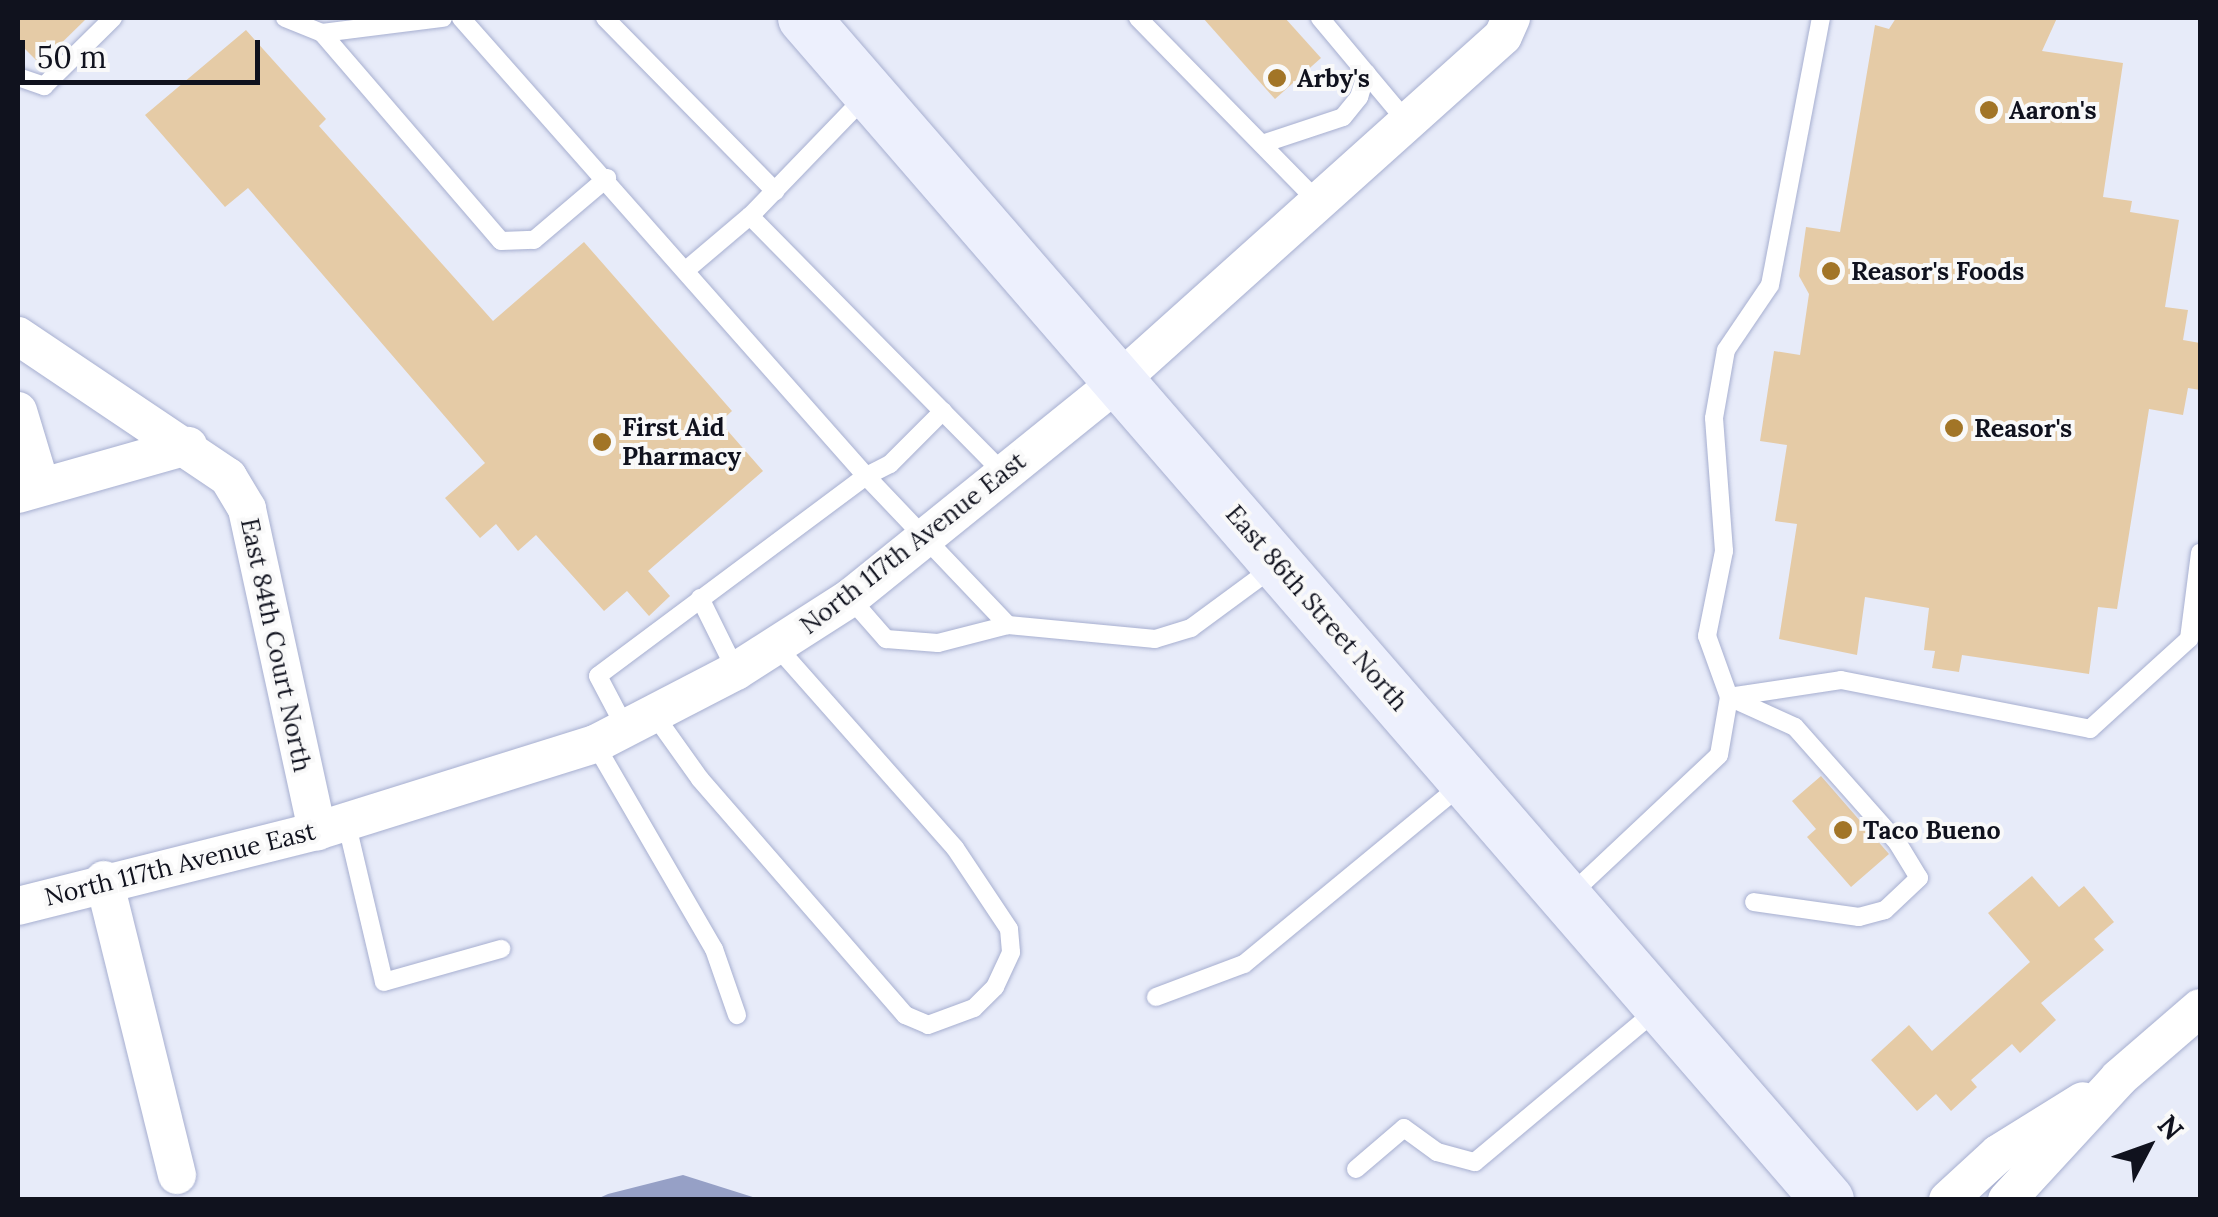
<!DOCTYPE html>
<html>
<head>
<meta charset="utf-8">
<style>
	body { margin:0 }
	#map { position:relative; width:2218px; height:1217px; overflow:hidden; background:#e7ebf9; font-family:Lora,serif }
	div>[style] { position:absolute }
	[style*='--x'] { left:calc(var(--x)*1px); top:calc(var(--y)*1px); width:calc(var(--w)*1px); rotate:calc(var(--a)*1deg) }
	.water>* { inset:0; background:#96a0c6 }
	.building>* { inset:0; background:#e5cba6 }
	.roads { filter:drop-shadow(0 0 2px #a7afd0) drop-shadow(0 0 2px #a7afd0) }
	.service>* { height:18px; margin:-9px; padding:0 9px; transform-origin:9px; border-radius:9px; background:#fff }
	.minor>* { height:38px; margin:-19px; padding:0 19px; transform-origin:19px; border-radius:19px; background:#fff }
	.secondary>* { height:52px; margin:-26px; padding:0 26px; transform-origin:26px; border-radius:26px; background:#edf0fd }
	.dots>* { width:28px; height:28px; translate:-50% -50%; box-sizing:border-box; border:5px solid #f9f9f9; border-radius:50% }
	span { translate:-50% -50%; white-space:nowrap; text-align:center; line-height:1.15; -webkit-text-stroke:8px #f9f9f9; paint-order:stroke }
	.poi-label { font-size:25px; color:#10121e; font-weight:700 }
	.left { translate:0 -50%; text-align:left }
	.street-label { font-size:25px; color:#10121e }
	.frame { position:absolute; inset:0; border:20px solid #10121e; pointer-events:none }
	.north { position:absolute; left:2098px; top:1097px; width:100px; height:100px; -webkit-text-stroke:8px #f9f9f9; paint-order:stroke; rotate:49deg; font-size:28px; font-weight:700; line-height:40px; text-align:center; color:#10121e }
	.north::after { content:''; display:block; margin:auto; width:35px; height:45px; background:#10121e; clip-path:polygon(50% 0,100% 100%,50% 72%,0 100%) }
	.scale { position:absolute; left:20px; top:40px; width:240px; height:45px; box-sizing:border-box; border:5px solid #10121e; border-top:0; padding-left:12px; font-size:30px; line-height:35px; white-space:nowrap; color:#10121e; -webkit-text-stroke:8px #f9f9f9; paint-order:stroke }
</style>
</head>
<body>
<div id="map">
	<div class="water">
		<div style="clip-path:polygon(683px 1175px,759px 1199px,597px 1199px,608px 1194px)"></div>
	</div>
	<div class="building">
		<div style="clip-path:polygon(18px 18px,87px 18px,40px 64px,18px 42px)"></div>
		<div style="clip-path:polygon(1203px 18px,1285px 18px,1321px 58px,1275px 99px)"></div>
		<div style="clip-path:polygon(1896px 18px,2057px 18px,2042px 51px,2123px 63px,2103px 197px,2132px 201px,2130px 212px,2179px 220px,2165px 307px,2188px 310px,2183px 340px,2200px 343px,2200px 390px,2188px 388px,2183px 415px,2149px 409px,2117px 609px,2098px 607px,2089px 674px,1962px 655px,1959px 672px,1932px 668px,1935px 651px,1924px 650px,1929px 608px,1865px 597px,1857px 655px,1779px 639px,1797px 524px,1775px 521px,1787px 445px,1760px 441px,1774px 351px,1800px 355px,1809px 294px,1799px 276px,1806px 227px,1840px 232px,1875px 25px,1889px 29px)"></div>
		<div style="clip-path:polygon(246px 30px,326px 119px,319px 126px,493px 321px,584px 242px,732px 411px,720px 422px,763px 471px,648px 571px,670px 596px,649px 616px,627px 591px,604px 611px,536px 535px,518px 551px,496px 524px,480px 538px,445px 498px,485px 463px,248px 188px,225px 207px,145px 115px)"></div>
		<div style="clip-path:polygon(1821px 776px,1889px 854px,1851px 887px,1807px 837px,1816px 829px,1792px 801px)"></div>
		<div style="clip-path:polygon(2032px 876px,2059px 907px,2084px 886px,2114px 922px,2094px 939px,2104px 950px,2041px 1003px,2056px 1020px,2020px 1053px,2012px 1044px,1971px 1080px,1977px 1087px,1951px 1111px,1936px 1094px,1917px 1111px,1871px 1060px,1909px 1025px,1932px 1051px,2030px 962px,1988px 913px)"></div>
	</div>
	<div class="roads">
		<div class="service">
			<div style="--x:285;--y:18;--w:40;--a:22"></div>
			<div style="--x:322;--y:33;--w:122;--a:-7.1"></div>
			<div style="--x:461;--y:18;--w:611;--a:48.51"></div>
			<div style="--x:866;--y:476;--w:334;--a:143.3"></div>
			<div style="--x:598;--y:676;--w:60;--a:62.2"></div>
			<div style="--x:605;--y:18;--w:243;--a:45.5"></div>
			<div style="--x:1138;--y:18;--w:257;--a:45.6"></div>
			<div style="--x:1320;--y:18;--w:136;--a:50.1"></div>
			<div style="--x:322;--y:33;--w:274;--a:49.3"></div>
			<div style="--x:501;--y:241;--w:33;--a:-2"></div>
			<div style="--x:534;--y:240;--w:96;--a:-40.3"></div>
			<div style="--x:18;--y:77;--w:28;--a:19"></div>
			<div style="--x:44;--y:86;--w:97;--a:-44.6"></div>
			<div style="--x:866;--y:96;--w:167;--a:134"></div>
			<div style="--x:750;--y:216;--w:362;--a:45.4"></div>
			<div style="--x:1262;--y:144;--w:85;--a:-18.4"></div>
			<div style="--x:1343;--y:117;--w:26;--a:-51"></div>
			<div style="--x:1359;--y:97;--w:25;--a:-72"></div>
			<div style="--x:686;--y:270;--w:84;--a:-40.2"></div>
			<div style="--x:943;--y:411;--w:75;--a:135"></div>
			<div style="--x:890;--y:464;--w:27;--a:153"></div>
			<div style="--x:866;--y:476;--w:206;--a:46.4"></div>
			<div style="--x:700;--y:598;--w:81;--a:63.7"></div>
			<div style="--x:850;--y:598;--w:55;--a:48.7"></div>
			<div style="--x:886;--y:639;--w:52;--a:4.4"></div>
			<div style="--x:938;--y:643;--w:72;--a:-14.4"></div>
			<div style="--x:1008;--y:625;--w:148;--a:5.4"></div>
			<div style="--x:1155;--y:639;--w:38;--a:-17"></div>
			<div style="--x:1191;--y:628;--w:104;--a:-36.4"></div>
			<div style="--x:1729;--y:697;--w:113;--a:-8.6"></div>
			<div style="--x:1841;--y:680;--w:254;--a:11.1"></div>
			<div style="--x:2090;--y:729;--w:134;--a:-42.3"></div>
			<div style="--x:2189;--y:639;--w:87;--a:-82.7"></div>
			<div style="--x:1729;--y:697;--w:72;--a:24.4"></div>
			<div style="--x:1795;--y:727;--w:154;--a:48.4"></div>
			<div style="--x:1897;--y:842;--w:42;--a:58.6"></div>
			<div style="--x:1919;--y:878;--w:47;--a:136.7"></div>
			<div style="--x:1885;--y:910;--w:27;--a:165"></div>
			<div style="--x:1859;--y:917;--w:106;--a:-171.9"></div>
			<div style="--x:653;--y:713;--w:81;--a:54.5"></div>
			<div style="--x:700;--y:779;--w:313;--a:49"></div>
			<div style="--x:905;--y:1015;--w:25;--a:23"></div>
			<div style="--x:928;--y:1025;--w:49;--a:-20.3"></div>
			<div style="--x:974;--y:1008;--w:30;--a:-45"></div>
			<div style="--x:995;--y:987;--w:38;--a:-65"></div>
			<div style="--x:1011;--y:952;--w:23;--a:-95"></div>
			<div style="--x:1009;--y:929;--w:97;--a:-123.7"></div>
			<div style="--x:955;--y:848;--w:270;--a:-131.5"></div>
			<div style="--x:595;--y:744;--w:237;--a:59.9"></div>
			<div style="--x:714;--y:949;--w:70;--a:70.8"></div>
			<div style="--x:346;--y:821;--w:165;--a:76.7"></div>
			<div style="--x:384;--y:982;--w:122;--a:-15.8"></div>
			<div style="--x:1570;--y:895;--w:204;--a:-43.2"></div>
			<div style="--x:1719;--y:755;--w:59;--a:-80.2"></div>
			<div style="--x:1729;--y:697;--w:65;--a:-109.8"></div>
			<div style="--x:1707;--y:636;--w:87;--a:-78.7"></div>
			<div style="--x:1724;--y:551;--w:133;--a:-94.3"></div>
			<div style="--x:1714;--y:418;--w:69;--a:-80"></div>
			<div style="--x:1726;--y:350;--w:78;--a:-55.9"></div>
			<div style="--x:1770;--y:285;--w:272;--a:-79.2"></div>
			<div style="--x:1156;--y:997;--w:94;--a:-20.6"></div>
			<div style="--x:1244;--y:964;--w:283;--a:-39.5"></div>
			<div style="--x:1356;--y:1169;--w:63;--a:-40.5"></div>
			<div style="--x:1404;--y:1128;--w:41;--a:36"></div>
			<div style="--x:1437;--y:1152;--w:39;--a:15"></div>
			<div style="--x:1475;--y:1162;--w:237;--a:-39.9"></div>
		</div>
		<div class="minor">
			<div style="--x:18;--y:336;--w:253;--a:33.9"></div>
			<div style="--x:228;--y:477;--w:37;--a:59"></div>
			<div style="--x:247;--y:509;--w:330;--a:77.7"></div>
			<div style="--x:18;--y:411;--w:79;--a:73.2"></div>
			<div style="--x:18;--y:494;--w:177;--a:-15.8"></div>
			<div style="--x:104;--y:880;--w:304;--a:76.1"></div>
			<div style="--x:18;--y:906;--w:308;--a:-14.1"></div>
			<div style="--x:317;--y:831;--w:291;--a:-17.4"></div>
			<div style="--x:595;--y:744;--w:159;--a:-27.4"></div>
			<div style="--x:736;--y:671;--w:135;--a:-32.6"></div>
			<div style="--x:850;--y:598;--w:348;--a:-38.9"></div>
			<div style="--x:1121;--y:379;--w:513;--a:-41.92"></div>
			<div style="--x:1503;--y:36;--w:20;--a:-66"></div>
			<div style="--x:1948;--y:1200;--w:68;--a:-42.6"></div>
			<div style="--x:1998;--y:1154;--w:100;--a:-31.9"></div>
			<div style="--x:2007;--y:1200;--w:166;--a:-47.4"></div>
			<div style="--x:2119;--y:1078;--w:107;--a:-40.8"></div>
		</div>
		<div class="secondary">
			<div style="--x:804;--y:18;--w:1564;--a:49.1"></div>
		</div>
	</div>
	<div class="dots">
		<div style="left:1277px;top:78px;background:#a27527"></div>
		<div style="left:1989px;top:110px;background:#a27527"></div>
		<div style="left:1831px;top:271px;background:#a27527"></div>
		<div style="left:1954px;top:428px;background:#a27527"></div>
		<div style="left:602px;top:442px;background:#a27527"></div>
		<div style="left:1843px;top:830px;background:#a27527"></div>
	</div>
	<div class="poi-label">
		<span class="left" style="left:1297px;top:78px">Arby's</span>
		<span class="left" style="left:2009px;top:110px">Aaron's</span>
		<span class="left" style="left:1851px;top:271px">Reasor's Foods</span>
		<span class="left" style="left:622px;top:442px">First Aid<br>Pharmacy</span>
		<span class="left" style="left:1974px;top:428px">Reasor's</span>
		<span class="left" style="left:1863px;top:830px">Taco Bueno</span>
	</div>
	<div class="street-label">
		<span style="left:913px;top:543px;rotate:-38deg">North 117th Avenue East</span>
		<span style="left:1317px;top:608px;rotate:49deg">East 86th Street North</span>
		<span style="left:276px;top:645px;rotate:78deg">East 84th Court North</span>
		<span style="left:180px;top:864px;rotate:-14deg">North 117th Avenue East</span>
	</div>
	<div class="frame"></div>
	<div class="north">N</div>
	<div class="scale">50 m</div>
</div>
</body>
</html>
